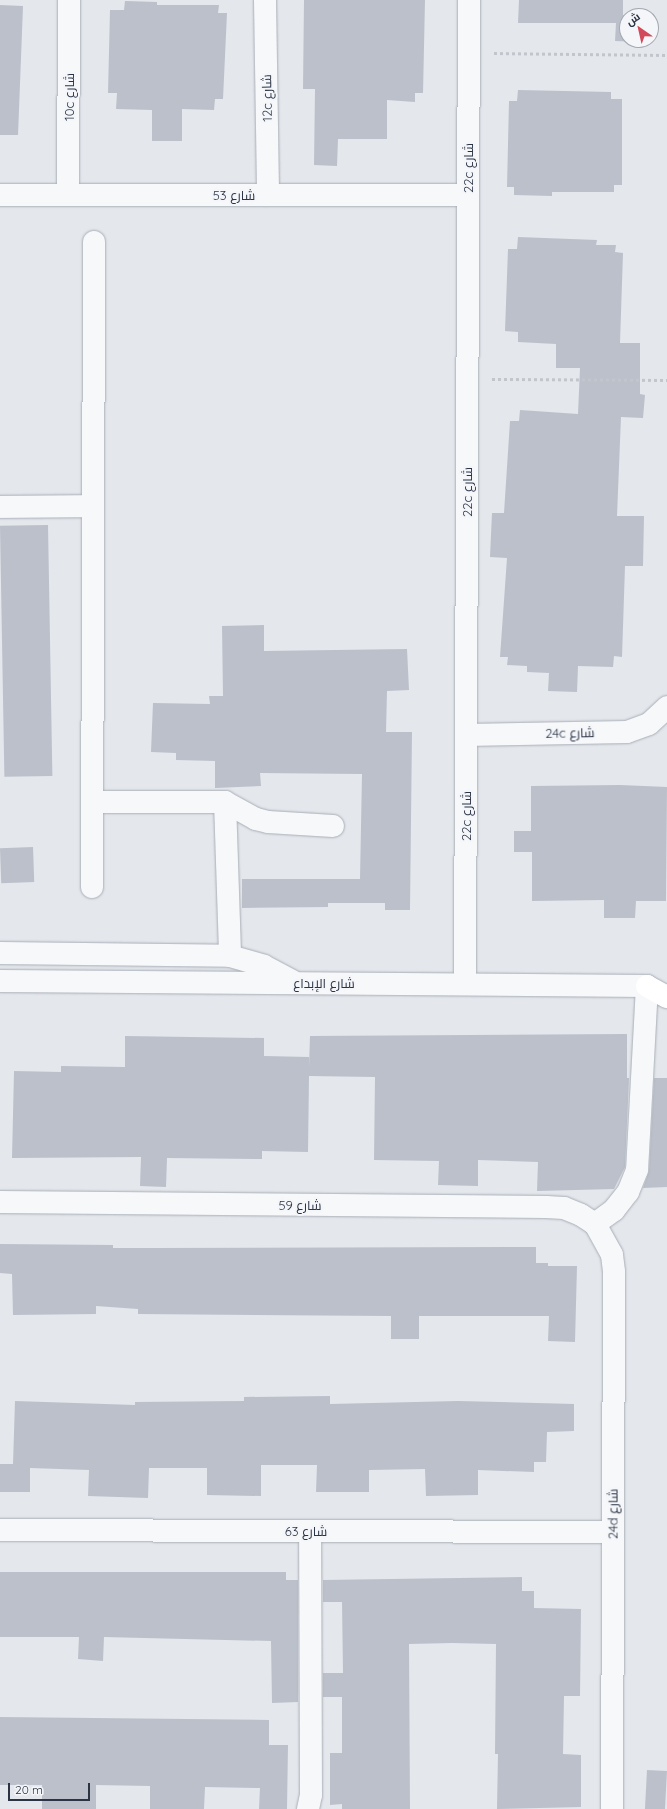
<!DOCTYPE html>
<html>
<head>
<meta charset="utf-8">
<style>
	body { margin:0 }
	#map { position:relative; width:667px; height:1809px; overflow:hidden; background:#e4e7ec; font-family:Quicksand,Cairo,sans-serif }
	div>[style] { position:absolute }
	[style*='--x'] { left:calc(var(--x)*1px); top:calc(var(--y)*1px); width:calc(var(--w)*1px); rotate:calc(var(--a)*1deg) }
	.building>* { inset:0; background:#bbc0ca; transform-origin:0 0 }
	.path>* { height:2.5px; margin-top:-1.25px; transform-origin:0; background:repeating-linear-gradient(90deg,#c2c5cb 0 3px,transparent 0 6px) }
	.roads { filter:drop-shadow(0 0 1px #a9aeb7) drop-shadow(0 0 1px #a9aeb7) }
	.minor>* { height:22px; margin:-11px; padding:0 11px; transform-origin:11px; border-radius:11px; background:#f7f8fa }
	.major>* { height:22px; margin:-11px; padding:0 11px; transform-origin:11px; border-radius:11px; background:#fff }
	span { translate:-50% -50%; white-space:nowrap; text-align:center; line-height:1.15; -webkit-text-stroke:4px #f4f6f9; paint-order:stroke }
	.street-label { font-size:13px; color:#2b3445 }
	.north { position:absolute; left:619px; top:8px; width:40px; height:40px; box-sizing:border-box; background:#f4f6f9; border:1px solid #a4a8b1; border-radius:50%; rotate:326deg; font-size:11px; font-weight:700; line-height:16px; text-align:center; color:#2b3445 }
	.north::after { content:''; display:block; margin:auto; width:14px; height:18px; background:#d1495b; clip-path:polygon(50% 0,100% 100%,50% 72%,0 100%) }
	.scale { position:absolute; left:8px; top:1783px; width:82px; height:18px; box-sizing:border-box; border:2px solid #2b3445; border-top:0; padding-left:5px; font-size:12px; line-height:14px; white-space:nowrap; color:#2b3445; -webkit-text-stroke:3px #f4f6f9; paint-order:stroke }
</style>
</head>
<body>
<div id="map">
	<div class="building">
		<div style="clip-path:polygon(304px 0,425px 0,423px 93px,415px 93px,415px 102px,387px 100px,387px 139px,338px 139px,337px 166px,314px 165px,315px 89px,303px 89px)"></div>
		<div style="clip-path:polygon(519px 0,623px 0,623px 15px,642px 15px,627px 16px,627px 40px,641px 40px,640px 42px,615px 41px,616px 23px,518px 23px)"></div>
		<div style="clip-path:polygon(125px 1px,157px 2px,157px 5px,219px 5px,218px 13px,227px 13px,223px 99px,215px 99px,214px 110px,182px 109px,182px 141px,152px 141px,152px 110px,116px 109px,117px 93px,108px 93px,110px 10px,124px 10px)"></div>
		<div style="clip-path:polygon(0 5px,23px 6px,18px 135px,0 135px)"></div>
		<div style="clip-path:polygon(518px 90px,611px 92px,611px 99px,622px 99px,622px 185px,614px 185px,614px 192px,552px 192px,552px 196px,514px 195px,514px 187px,507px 187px,509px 101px,517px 101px)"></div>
		<div style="clip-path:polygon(518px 237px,597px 240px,596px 245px,616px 245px,615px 252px,623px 253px,620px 343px,640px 343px,640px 394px,645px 395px,643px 418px,621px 417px,617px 516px,644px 516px,643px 566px,625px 566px,622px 657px,614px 656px,613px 667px,578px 666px,577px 692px,548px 691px,549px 673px,527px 672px,527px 666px,507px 665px,508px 657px,500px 657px,507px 558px,490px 557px,492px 513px,504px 513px,510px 421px,519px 421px,520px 410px,578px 414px,580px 368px,556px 368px,556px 344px,518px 342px,518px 332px,505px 331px,508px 249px,517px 249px)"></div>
		<div style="left:48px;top:525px;width:251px;height:48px;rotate:89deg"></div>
		<div style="clip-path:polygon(264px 625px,264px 651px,407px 649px,409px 690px,387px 691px,386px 732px,412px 732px,410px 910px,385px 910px,385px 903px,328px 903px,328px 907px,242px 908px,242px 879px,360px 879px,362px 774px,260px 773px,261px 786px,215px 788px,215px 761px,176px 760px,176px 753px,151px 752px,153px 703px,210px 704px,209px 696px,223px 696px,222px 626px)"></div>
		<div style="clip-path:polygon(620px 785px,667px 787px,666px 901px,636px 901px,635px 918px,604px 918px,604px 900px,532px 901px,532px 852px,514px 852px,514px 831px,531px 831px,531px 786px)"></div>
		<div style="left:33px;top:847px;width:35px;height:33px;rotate:88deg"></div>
		<div style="clip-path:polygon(627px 1034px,627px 1078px,629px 1078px,625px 1167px,614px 1189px,537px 1191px,538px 1162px,478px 1160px,478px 1186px,438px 1185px,439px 1161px,374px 1160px,375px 1077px,309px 1076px,308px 1152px,262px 1151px,262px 1159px,167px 1158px,166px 1187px,140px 1186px,141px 1157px,12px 1158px,14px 1071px,61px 1072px,61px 1066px,125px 1067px,125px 1036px,264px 1038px,264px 1056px,309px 1057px,309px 1067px,310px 1036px)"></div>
		<div style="clip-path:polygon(654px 1078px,667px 1078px,667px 1187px,643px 1188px,649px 1171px)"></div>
		<div style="clip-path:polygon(0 1244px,113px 1245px,113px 1248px,154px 1248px,536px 1247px,536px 1263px,548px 1263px,548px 1266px,577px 1266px,575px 1342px,548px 1341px,549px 1316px,419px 1316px,419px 1339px,391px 1339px,391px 1316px,138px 1314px,138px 1309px,96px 1306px,96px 1314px,13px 1315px,12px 1274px,0 1273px)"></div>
		<div style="clip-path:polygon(330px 1396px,330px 1404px,458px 1401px,574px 1404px,574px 1431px,547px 1432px,546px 1462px,534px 1462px,534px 1472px,478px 1470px,478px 1495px,426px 1496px,425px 1469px,369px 1470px,369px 1492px,316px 1492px,317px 1465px,261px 1465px,261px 1496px,207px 1495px,207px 1468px,149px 1468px,148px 1498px,88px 1496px,89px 1470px,30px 1468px,30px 1492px,0 1492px,0 1464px,13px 1464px,15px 1401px,135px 1405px,135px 1402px,244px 1401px,244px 1397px)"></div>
		<div style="clip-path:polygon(0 1572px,286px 1572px,286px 1580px,298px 1580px,298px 1702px,272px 1703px,271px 1641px,104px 1637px,103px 1661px,78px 1659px,79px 1637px,0 1637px)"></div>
		<div style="clip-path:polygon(522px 1577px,522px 1591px,534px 1591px,534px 1608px,581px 1609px,580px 1696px,564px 1696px,563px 1754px,581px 1755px,581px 1807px,497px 1809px,498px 1754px,495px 1754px,496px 1644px,452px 1643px,409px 1644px,410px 1809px,342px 1809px,342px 1804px,330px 1805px,330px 1753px,342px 1753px,342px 1697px,323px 1697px,323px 1673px,343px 1673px,342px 1602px,323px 1602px,323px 1580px)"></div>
		<div style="clip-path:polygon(0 1717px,269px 1720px,269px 1745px,288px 1745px,287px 1809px,259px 1809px,260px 1788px,205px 1787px,204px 1809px,150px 1809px,150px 1786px,96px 1785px,96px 1809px,42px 1809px,42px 1785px,0 1785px)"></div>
		<div style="left:647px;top:1770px;width:20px;height:39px;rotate:3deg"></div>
	</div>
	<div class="path">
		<div style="--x:494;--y:53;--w:173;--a:0.7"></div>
		<div style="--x:492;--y:379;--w:175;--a:0.3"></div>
	</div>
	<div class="roads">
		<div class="minor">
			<div style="--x:265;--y:0;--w:195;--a:89.1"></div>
			<div style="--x:0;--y:195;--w:468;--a:0"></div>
			<div style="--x:68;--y:195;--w:195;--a:-89.7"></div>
			<div style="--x:0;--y:507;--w:93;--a:-0.6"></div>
			<div style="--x:466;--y:735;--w:161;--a:-1.1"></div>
			<div style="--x:627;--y:732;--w:23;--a:-20"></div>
			<div style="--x:649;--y:724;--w:25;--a:-43"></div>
			<div style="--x:92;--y:802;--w:133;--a:0"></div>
			<div style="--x:225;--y:802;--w:35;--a:29"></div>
			<div style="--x:256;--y:819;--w:12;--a:14"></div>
			<div style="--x:268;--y:822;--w:65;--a:3.5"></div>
			<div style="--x:225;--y:802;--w:154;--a:88.1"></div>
			<div style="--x:92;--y:887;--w:645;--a:-89.82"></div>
			<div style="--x:0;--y:953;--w:230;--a:0.7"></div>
			<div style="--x:230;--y:956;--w:35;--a:16"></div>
			<div style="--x:264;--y:966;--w:32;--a:28"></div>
			<div style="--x:0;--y:981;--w:647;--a:0.44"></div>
			<div style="--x:647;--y:986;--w:184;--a:93.1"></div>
			<div style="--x:637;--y:1170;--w:24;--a:112"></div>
			<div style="--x:628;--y:1192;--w:23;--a:128"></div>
			<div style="--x:614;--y:1210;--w:24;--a:144"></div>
			<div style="--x:465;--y:984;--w:984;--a:-89.77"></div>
			<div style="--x:0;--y:1202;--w:546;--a:0.52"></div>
			<div style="--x:546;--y:1207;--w:18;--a:3"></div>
			<div style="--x:564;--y:1208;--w:18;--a:22"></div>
			<div style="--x:581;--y:1215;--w:17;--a:33"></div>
			<div style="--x:595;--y:1224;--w:35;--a:61"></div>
			<div style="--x:612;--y:1255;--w:17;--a:83"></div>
			<div style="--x:614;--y:1272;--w:537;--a:90.21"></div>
			<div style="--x:0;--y:1530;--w:612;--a:0.19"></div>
			<div style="--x:308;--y:1809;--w:14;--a:-78"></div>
			<div style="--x:311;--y:1795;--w:264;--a:-90.2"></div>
		</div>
		<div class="major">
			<div style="--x:647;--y:986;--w:23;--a:29"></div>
		</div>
	</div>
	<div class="street-label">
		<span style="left:69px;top:97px;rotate:-90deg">10c شارع</span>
		<span style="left:267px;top:98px;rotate:-91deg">12c شارع</span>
		<span style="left:468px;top:168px;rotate:-90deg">22c شارع</span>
		<span style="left:234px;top:195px">شارع 53</span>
		<span style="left:467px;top:492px;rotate:-90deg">22c شارع</span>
		<span style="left:570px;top:733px;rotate:-1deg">24c شارع</span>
		<span style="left:466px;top:816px;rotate:-90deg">22c شارع</span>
		<span style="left:324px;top:983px">شارع الإبداع</span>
		<span style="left:300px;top:1205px">شارع 59</span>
		<span style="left:613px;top:1514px;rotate:-90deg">24d شارع</span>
		<span style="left:306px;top:1531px">شارع 63</span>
	</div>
	<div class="north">ش</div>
	<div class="scale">20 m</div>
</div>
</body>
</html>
